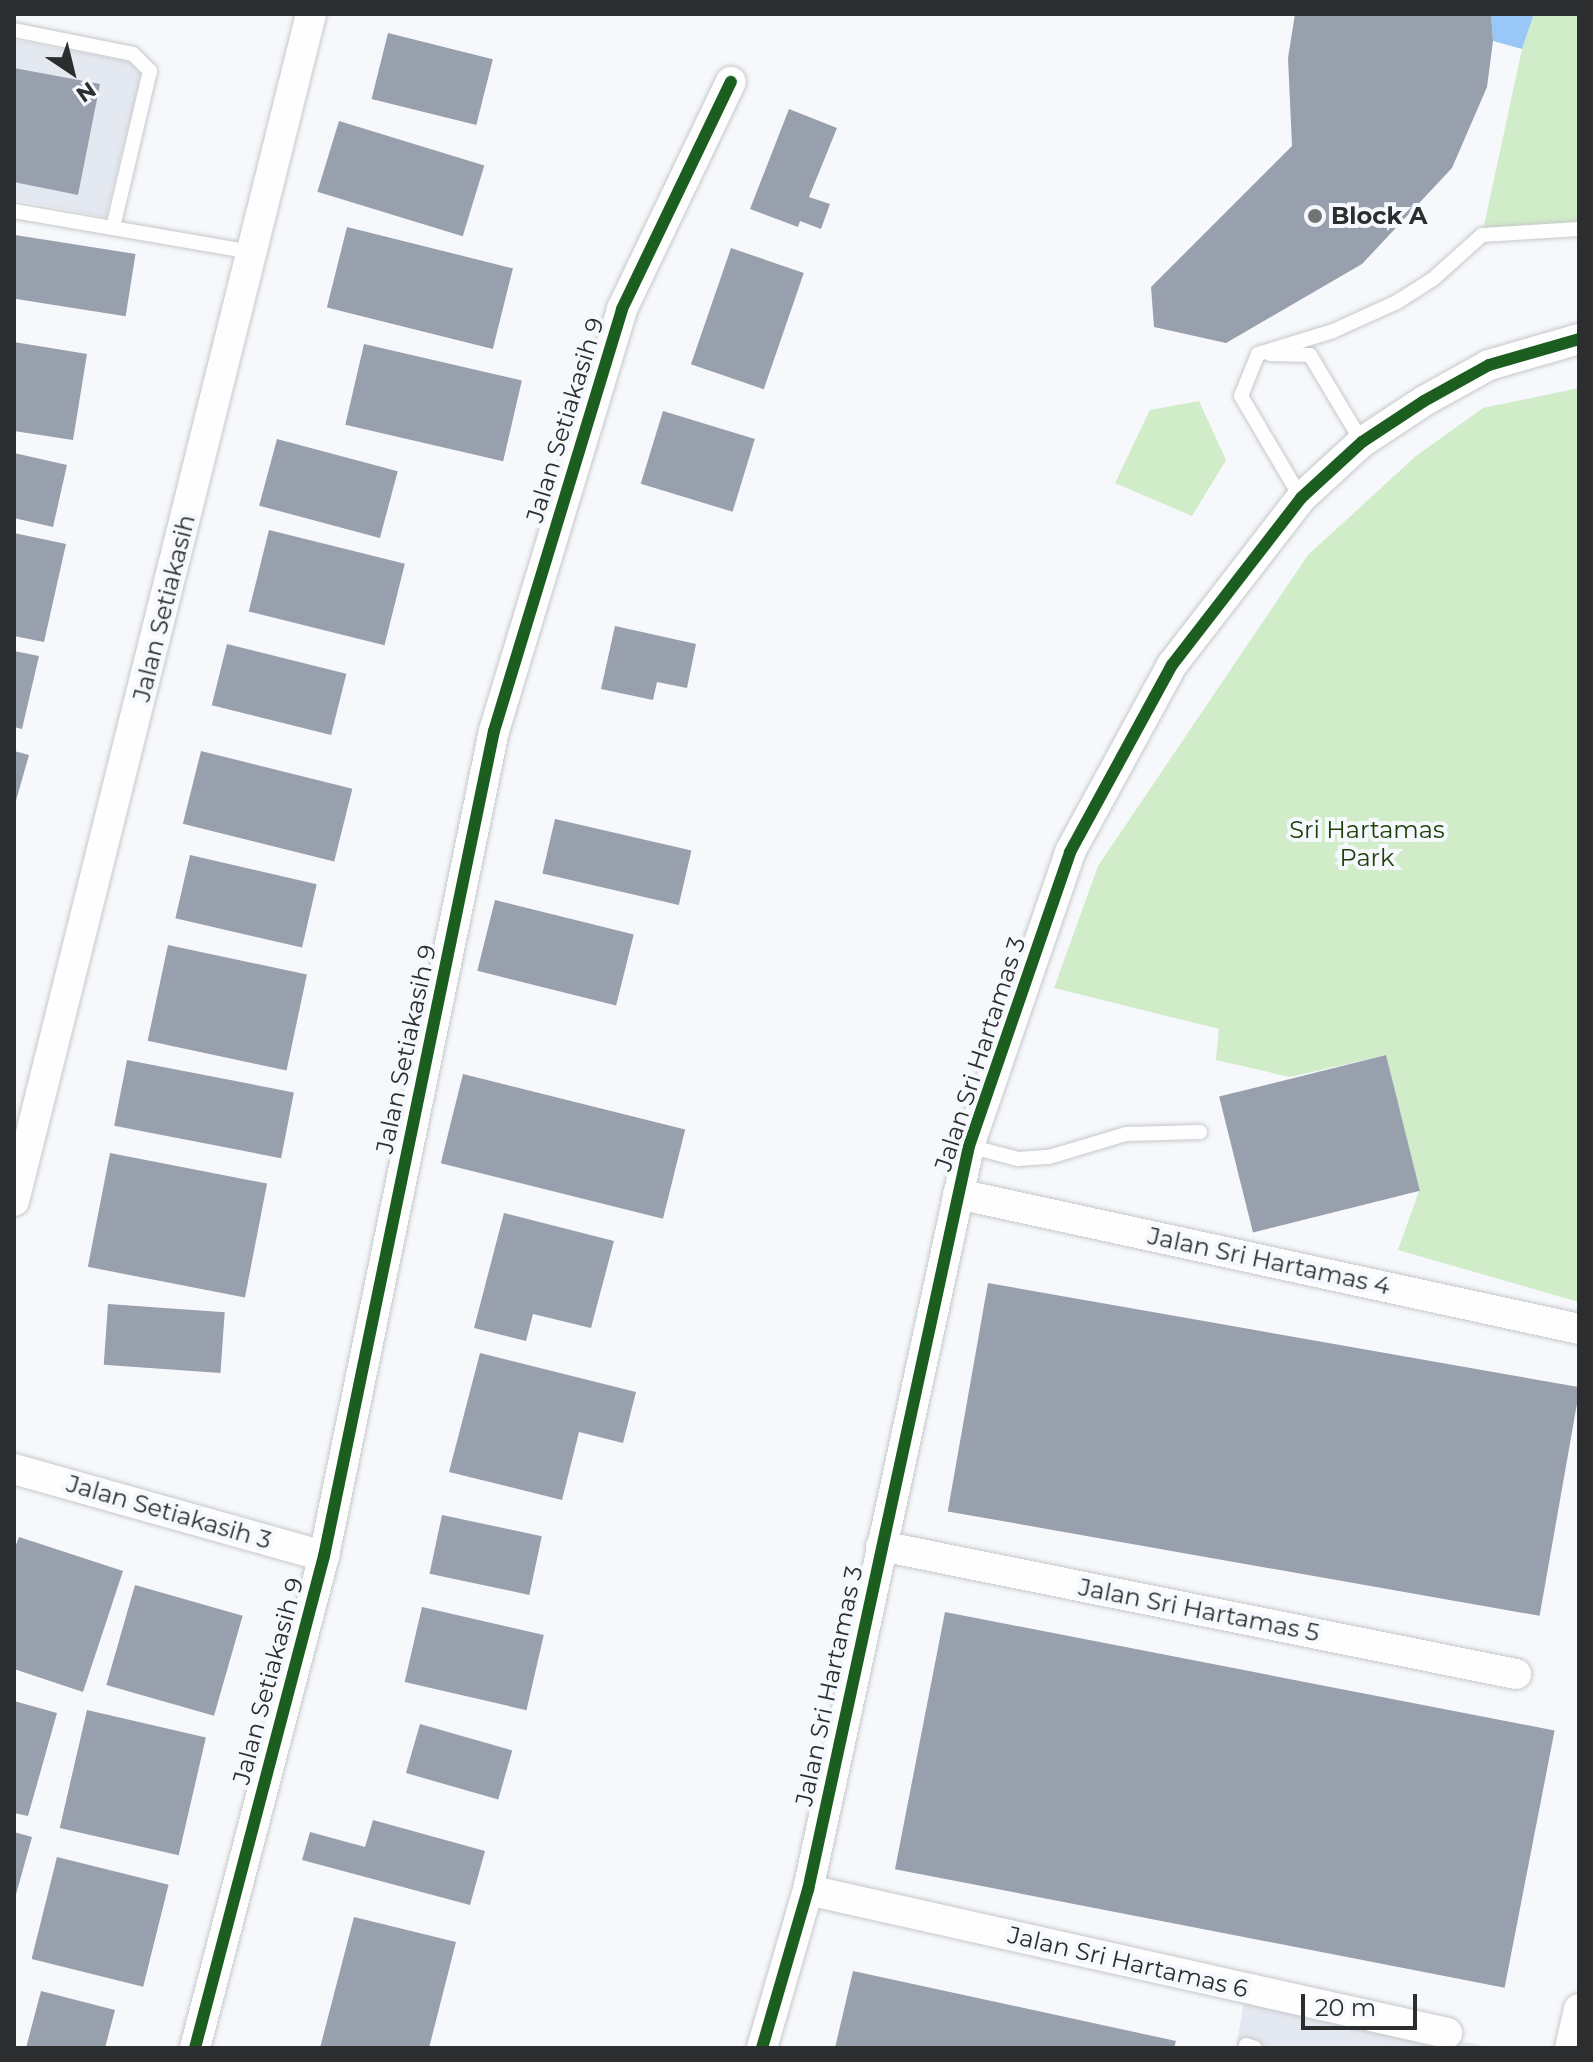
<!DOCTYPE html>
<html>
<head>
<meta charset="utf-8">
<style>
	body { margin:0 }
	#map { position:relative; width:1593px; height:2062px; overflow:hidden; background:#f6f8fb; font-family:Montserrat,sans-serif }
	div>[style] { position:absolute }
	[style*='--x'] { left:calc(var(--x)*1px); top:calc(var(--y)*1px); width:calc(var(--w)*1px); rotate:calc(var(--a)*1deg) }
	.built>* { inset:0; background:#e4e8f0 }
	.green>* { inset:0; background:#d1ecc8 }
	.water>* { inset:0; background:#99c8f8 }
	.building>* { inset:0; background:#989fad; transform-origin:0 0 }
	.roads { filter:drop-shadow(0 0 2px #c6c8ca) drop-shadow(0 0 2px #c6c8ca) }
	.lane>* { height:14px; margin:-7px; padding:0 7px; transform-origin:7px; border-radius:7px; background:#fefefe }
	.street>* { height:30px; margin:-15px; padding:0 15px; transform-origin:15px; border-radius:15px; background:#fefefe }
	.cycleway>* { height:12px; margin:-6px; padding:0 6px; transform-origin:6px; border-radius:6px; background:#1b5e20 }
	.dots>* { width:22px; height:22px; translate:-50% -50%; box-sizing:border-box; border:4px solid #f5f8fc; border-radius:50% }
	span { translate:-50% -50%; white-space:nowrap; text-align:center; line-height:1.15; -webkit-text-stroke:8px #f5f8fc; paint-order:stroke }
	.poi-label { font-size:24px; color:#2c2d2e; font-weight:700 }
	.left { translate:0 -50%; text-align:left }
	.street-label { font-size:24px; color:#2c2d2e }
	.park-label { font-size:24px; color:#1e4009 }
	.frame { position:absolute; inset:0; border:16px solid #2c2d2e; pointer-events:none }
	.north { position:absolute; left:32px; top:32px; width:80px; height:80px; -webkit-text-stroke:6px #f5f8fc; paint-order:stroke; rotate:145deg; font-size:22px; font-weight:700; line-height:32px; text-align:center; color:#2c2d2e }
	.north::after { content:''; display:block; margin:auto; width:28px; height:36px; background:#2c2d2e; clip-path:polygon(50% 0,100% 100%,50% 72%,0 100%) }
	.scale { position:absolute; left:1301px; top:1994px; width:116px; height:36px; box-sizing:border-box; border:4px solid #2c2d2e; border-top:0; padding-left:10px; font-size:24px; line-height:28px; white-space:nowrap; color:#2c2d2e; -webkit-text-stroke:6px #f5f8fc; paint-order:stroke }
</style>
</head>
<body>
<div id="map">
	<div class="built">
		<div style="clip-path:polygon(14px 40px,128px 61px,141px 74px,106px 217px,14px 200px)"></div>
		<div style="clip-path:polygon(1244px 2002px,1496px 2048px,1236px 2048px)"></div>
	</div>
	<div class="green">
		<div style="clip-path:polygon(1534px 14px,1579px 14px,1579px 226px,1482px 235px,1522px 49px)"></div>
		<div style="clip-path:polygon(1579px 388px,1579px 1302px,1398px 1250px,1419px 1191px,1386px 1055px,1290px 1077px,1216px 1060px,1219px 1029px,1054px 988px,1098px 866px,1308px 555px,1416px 456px,1483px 408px)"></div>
		<div style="clip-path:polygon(1199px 401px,1226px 460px,1192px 516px,1115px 483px,1150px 410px)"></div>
	</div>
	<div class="water">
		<div style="clip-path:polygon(1491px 14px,1534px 14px,1522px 49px,1493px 41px)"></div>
	</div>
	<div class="building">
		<div style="clip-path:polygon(1295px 14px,1491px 14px,1493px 41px,1487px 87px,1452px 168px,1362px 264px,1226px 343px,1154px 327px,1151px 287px,1292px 146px,1288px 58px)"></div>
		<div style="left:388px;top:33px;width:108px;height:68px;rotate:14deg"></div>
		<div style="clip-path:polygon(14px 68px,100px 84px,78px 195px,14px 182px)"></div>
		<div style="clip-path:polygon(789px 109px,837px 128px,809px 197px,830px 204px,821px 229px,800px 221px,798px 227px,750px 209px)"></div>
		<div style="left:339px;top:121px;width:152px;height:74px;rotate:17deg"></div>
		<div style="left:347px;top:227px;width:171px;height:83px;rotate:14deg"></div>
		<div style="left:15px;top:235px;width:122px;height:63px;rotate:9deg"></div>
		<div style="left:731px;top:248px;width:77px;height:123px;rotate:19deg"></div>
		<div style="clip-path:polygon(14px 342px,87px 354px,73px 440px,14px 431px)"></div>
		<div style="left:364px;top:344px;width:162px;height:83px;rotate:13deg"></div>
		<div style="left:663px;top:411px;width:96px;height:76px;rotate:17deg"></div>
		<div style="left:277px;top:439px;width:125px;height:69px;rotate:15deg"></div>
		<div style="clip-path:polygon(14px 453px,67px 465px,53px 527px,14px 518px)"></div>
		<div style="left:269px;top:530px;width:140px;height:84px;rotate:14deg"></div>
		<div style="clip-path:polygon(14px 533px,66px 544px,44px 642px,14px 636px)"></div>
		<div style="clip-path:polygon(615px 626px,696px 644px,687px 688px,657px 682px,653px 700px,601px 689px)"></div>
		<div style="left:227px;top:644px;width:123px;height:63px;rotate:14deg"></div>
		<div style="clip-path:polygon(14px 651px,39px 656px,22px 729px,14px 727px)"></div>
		<div style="clip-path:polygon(14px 751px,29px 755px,15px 804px,14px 804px)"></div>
		<div style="left:201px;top:751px;width:156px;height:75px;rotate:14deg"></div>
		<div style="left:555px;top:819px;width:140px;height:56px;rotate:13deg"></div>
		<div style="left:190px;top:855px;width:130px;height:65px;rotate:13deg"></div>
		<div style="left:495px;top:900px;width:143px;height:73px;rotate:14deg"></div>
		<div style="left:168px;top:945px;width:142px;height:98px;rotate:12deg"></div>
		<div style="left:1386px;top:1055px;width:140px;height:172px;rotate:76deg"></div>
		<div style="left:127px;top:1060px;width:170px;height:67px;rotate:11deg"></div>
		<div style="left:463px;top:1074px;width:229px;height:92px;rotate:14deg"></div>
		<div style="left:110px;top:1153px;width:160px;height:116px;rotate:11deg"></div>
		<div style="clip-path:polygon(504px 1213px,614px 1241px,591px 1328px,533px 1314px,526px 1341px,474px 1328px)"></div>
		<div style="left:988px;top:1283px;width:601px;height:232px;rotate:10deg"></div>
		<div style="left:108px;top:1304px;width:117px;height:61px;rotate:4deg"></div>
		<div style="clip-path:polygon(480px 1353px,636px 1392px,623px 1443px,579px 1432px,562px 1500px,449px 1472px)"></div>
		<div style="left:442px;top:1515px;width:102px;height:60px;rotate:12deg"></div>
		<div style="clip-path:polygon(19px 1537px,123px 1571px,83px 1692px,14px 1669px,14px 1550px)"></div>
		<div style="left:135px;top:1585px;width:112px;height:104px;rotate:16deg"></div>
		<div style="left:422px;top:1607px;width:125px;height:77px;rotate:13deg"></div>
		<div style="left:945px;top:1612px;width:621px;height:262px;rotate:11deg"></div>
		<div style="clip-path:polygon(14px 1701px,57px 1713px,28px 1816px,14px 1813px)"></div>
		<div style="left:87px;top:1710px;width:122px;height:121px;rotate:13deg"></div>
		<div style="left:420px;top:1724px;width:96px;height:51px;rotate:16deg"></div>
		<div style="clip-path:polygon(373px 1820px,485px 1851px,470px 1905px,302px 1860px,310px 1832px,365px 1847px)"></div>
		<div style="clip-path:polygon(14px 1832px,32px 1837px,15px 1898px,14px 1898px)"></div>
		<div style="left:57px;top:1857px;width:115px;height:105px;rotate:14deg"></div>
		<div style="clip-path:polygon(354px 1917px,456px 1942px,429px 2048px,320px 2048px)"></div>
		<div style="clip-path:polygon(853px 1971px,1176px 2041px,1174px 2048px,835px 2048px)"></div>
		<div style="clip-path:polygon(41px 1991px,115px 2010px,105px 2048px,26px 2048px)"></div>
	</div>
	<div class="roads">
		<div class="lane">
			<div style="--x:14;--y:30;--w:121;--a:11.4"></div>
			<div style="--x:133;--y:54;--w:24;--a:45"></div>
			<div style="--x:150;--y:71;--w:161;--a:103.3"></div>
			<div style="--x:14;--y:211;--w:242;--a:9.8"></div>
			<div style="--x:1258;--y:354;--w:78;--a:-17"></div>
			<div style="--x:1333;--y:331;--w:70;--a:-24.4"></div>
			<div style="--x:1397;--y:302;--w:43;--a:-32.6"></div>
			<div style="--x:1433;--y:279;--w:66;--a:-41.9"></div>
			<div style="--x:1482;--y:235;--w:97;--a:-3.5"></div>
			<div style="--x:1258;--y:354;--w:45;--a:112"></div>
			<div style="--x:1241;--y:396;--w:118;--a:59.5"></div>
			<div style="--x:1270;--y:354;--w:40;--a:1.4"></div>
			<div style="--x:1310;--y:355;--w:101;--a:59.1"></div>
			<div style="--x:969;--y:1146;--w:51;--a:14.9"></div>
			<div style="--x:1018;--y:1159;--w:31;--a:-4"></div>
			<div style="--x:1049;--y:1157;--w:80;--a:-16.6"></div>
			<div style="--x:1126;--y:1134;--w:74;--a:-1.5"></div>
			<div style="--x:1246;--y:2045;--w:9;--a:18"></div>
		</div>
		<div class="street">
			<div style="--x:958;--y:1194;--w:636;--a:12.26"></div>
			<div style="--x:14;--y:1201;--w:1224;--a:-75.95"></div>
			<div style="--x:14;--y:1469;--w:322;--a:15.7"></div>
			<div style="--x:881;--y:1546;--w:648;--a:11.4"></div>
			<div style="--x:808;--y:1890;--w:655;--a:12.61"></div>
			<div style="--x:195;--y:2048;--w:509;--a:-75.31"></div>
			<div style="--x:324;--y:1556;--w:842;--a:-78.36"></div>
			<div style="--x:494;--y:731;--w:441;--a:-73.1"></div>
			<div style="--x:622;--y:309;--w:252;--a:-64.4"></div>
			<div style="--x:762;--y:2048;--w:165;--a:-73.8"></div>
			<div style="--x:808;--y:1890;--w:761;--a:-77.79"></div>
			<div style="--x:969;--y:1146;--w:311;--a:-71"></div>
			<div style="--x:1070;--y:852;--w:213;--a:-61.4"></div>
			<div style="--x:1172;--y:665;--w:211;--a:-52.3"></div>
			<div style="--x:1301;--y:498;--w:83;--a:-42.6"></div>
			<div style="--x:1362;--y:442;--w:74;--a:-33.5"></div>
			<div style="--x:1424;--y:401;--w:74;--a:-29"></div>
			<div style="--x:1489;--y:365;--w:94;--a:-16.1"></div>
			<div style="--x:1570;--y:2048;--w:40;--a:-77"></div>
		</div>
	</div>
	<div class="cycleway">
		<div style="--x:195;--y:2048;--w:509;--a:-75.31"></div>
		<div style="--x:324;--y:1556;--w:842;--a:-78.36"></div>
		<div style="--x:494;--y:731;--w:441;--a:-73.1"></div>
		<div style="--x:622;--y:309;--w:252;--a:-64.4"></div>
		<div style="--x:762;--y:2048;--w:165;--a:-73.8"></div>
		<div style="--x:808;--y:1890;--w:761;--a:-77.79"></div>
		<div style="--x:969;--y:1146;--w:311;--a:-71"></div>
		<div style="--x:1070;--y:852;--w:213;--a:-61.4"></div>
		<div style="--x:1172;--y:665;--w:211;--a:-52.3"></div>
		<div style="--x:1301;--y:498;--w:83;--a:-42.6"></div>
		<div style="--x:1362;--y:442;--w:74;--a:-33.5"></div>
		<div style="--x:1424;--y:401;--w:74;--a:-29"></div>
		<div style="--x:1489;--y:365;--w:94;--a:-16.1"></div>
	</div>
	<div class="dots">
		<div style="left:1315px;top:216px;background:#737476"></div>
	</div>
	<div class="poi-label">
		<span class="left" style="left:1331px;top:216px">Block A</span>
	</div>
	<div class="street-label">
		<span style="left:565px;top:420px;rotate:-73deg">Jalan Setiakasih 9</span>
		<span style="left:164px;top:608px;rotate:-76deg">Jalan Setiakasih</span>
		<span style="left:406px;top:1049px;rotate:-78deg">Jalan Setiakasih 9</span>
		<span style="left:980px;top:1054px;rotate:-72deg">Jalan Sri Hartamas 3</span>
		<span style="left:1269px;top:1261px;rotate:12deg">Jalan Sri Hartamas 4</span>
		<span style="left:169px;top:1512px;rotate:16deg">Jalan Setiakasih 3</span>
		<span style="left:1199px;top:1610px;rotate:11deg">Jalan Sri Hartamas 5</span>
		<span style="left:268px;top:1681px;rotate:-75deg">Jalan Setiakasih 9</span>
		<span style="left:829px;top:1686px;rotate:-78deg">Jalan Sri Hartamas 3</span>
		<span style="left:1128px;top:1962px;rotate:13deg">Jalan Sri Hartamas 6</span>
	</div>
	<div class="park-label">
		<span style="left:1367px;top:844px">Sri Hartamas<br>Park</span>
	</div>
	<div class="frame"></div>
	<div class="north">N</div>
	<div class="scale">20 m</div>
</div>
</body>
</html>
